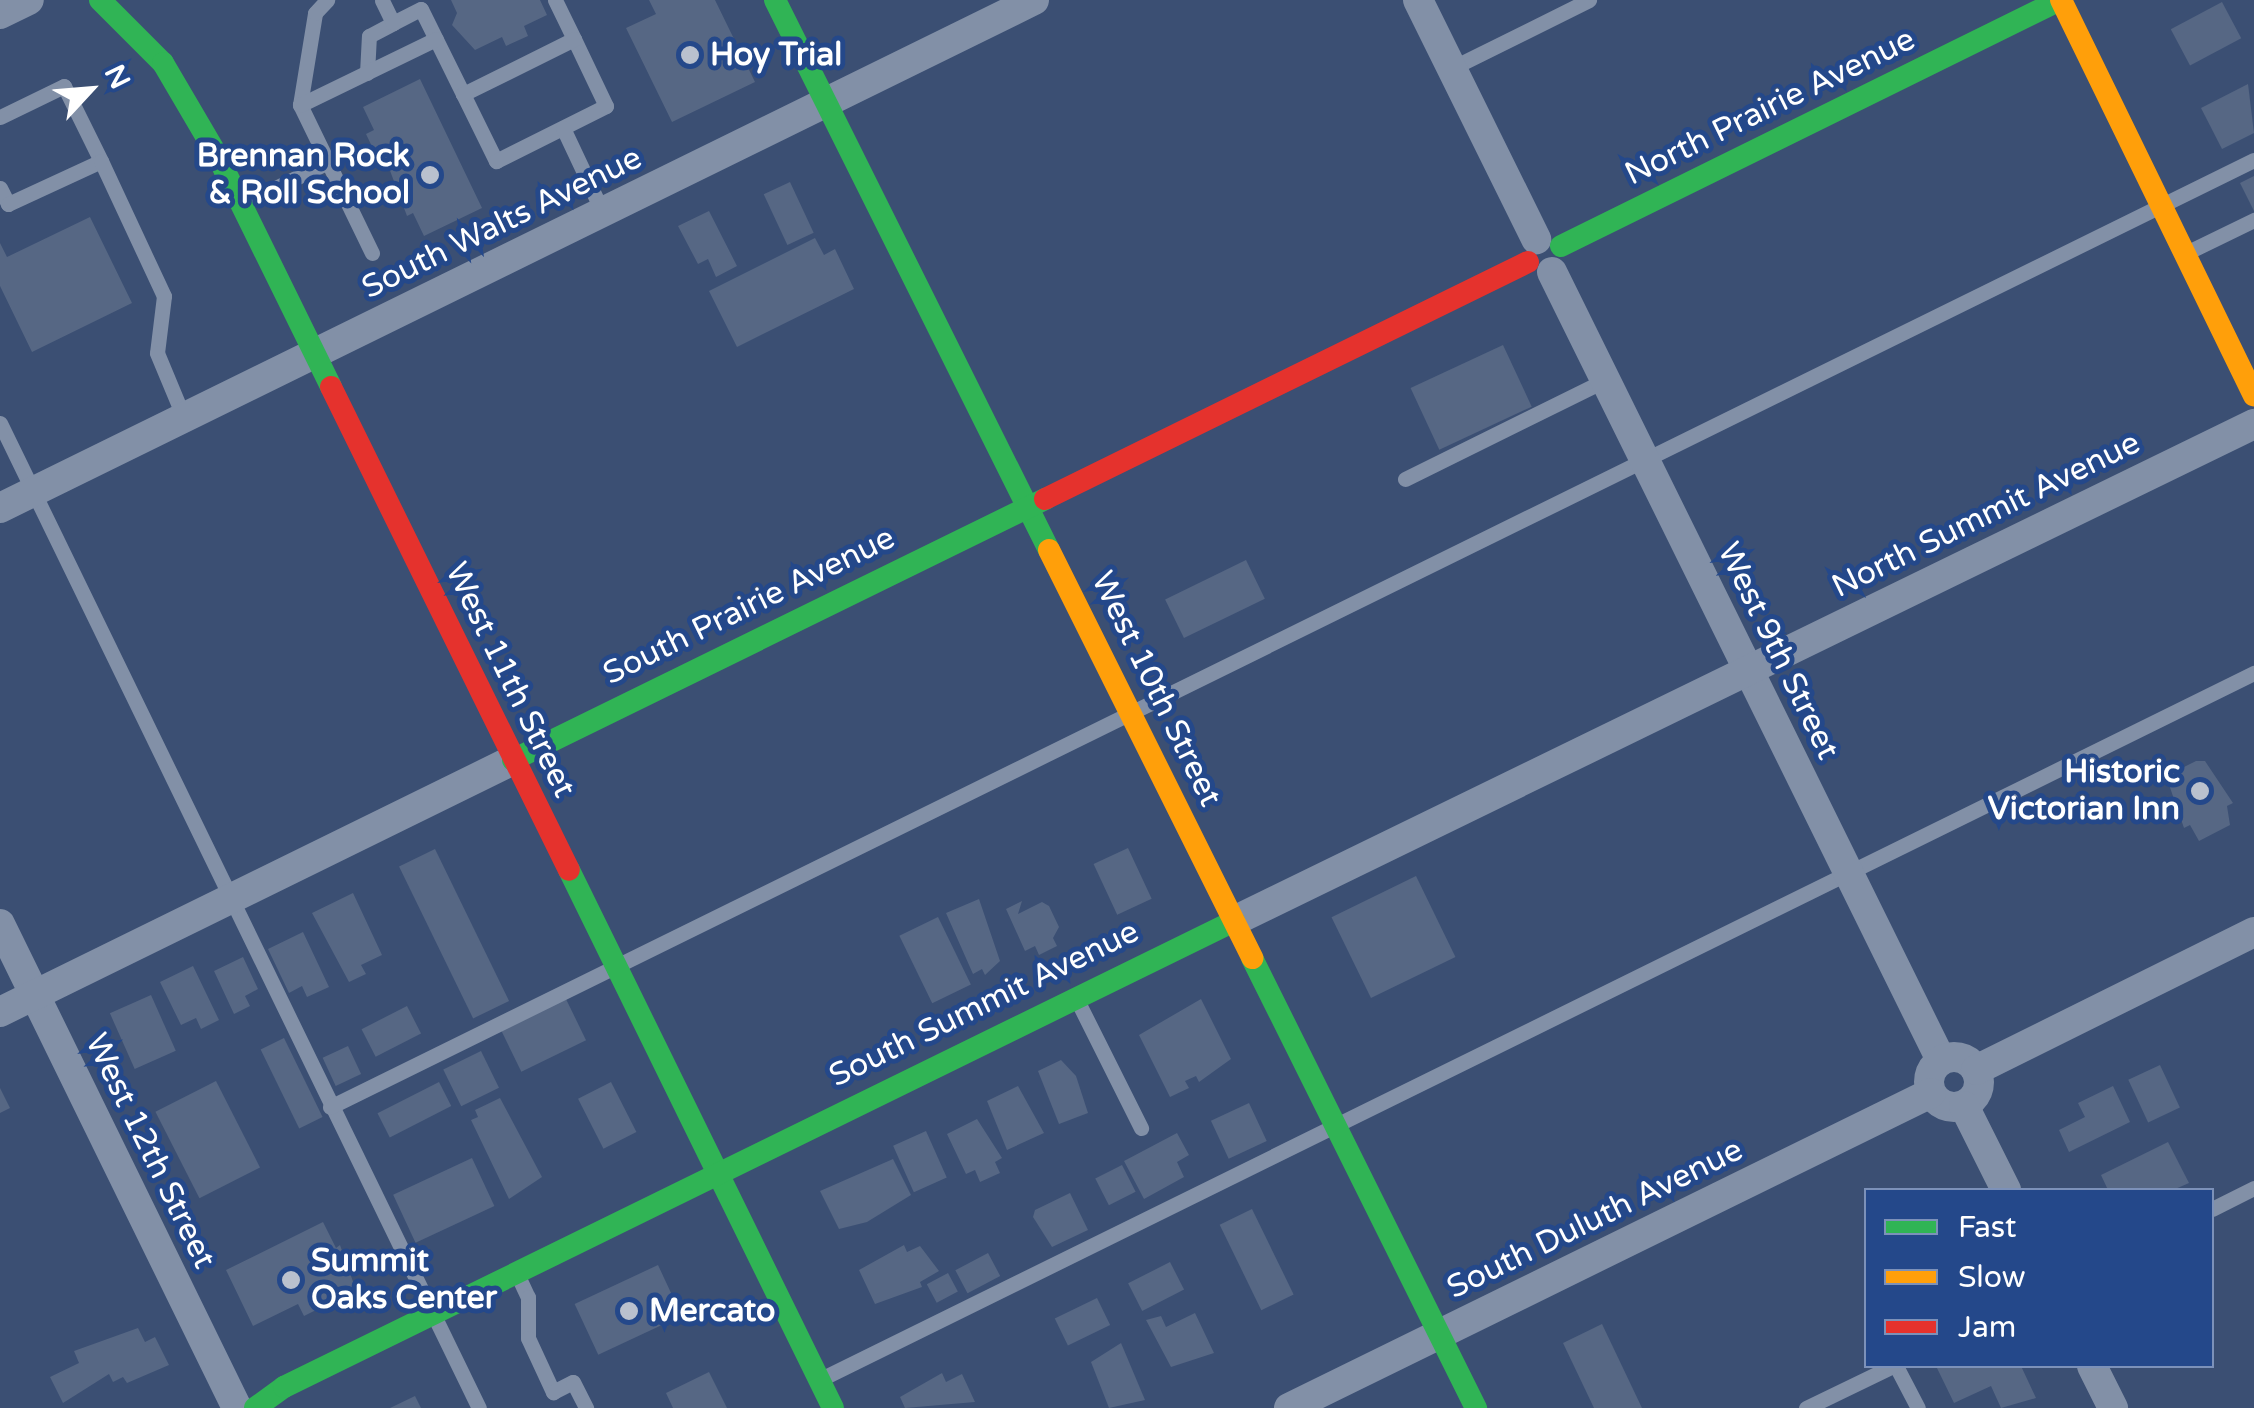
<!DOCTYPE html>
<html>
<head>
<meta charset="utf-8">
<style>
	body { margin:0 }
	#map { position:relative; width:2254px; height:1408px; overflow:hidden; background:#3b4f73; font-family:"Varela Round",sans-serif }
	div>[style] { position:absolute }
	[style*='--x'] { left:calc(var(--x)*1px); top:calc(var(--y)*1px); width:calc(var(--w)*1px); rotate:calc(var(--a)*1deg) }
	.building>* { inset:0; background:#566784; transform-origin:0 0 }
	.lane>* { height:15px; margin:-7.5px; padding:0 7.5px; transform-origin:7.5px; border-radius:7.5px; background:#8290a7 }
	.street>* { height:30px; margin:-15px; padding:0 15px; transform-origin:15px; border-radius:15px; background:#8290a7 }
	.street>.ring { margin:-15px; padding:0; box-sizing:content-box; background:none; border:30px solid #8290a7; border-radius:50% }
	.fast>* { height:22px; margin:-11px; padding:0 11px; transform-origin:11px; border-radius:11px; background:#30b455 }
	.slow>* { height:22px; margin:-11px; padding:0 11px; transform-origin:11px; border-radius:11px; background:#ff9f0a }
	.jam>* { height:22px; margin:-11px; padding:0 11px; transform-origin:11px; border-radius:11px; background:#e5322d }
	.dots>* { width:28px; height:28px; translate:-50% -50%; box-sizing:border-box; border:5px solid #24488a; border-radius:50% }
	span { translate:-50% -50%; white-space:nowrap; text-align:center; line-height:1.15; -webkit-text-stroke:10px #24488a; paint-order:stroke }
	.poi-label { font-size:32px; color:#fff; font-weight:700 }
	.left { translate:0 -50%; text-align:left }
	.right { translate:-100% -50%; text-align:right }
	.street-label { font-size:32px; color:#fff }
	.legend { position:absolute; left:1864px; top:1188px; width:350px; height:180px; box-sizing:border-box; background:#24488a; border:2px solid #7c91b9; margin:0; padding:12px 18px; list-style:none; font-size:30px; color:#fff }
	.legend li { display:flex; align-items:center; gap:20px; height:50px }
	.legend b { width:50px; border:2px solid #7c91b9 }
	.north { position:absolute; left:40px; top:40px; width:100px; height:100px; -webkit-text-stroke:8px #24488a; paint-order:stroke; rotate:64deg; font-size:28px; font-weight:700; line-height:40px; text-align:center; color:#fff }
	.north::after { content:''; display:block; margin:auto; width:35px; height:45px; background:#fff; clip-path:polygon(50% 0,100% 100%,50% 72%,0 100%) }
</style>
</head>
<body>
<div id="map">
	<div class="building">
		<div style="clip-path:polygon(451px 0,540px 0,547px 15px,524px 26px,528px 36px,506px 46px,502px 37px,475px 50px,452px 25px,457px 13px)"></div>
		<div style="clip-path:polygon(649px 0,715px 0,755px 82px,672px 122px,626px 28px,656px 14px)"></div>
		<div style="left:2222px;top:2px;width:41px;height:58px;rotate:62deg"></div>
		<div style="clip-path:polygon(420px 79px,482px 208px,424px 236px,413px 213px,407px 216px,383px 152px,376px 155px,366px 134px,374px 130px,363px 107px)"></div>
		<div style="clip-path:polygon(2248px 84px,2254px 133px,2222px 149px,2201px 108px)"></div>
		<div style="clip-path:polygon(2254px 176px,2254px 211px,2240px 183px)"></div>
		<div style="left:790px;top:182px;width:56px;height:29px;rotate:65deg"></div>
		<div style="clip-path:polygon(709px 211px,737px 266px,716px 277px,708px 259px,698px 264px,678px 226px)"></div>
		<div style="clip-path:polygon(90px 217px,132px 303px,32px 352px,0 286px,0 243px,7px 257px)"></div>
		<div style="clip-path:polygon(815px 238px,824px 255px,835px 249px,854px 289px,737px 347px,709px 291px)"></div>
		<div style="left:1503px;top:345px;width:68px;height:102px;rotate:65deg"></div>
		<div style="left:1246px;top:560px;width:43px;height:90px;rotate:64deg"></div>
		<div style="clip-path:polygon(2196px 761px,2205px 761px,2233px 803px,2227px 806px,2230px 825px,2199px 841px,2190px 825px,2184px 828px,2166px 776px)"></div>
		<div style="left:1128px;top:848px;width:56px;height:38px;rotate:65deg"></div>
		<div style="left:435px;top:849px;width:169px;height:40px;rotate:64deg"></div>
		<div style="left:1416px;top:876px;width:90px;height:94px;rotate:64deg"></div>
		<div style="clip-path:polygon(353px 893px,382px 955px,361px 965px,366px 974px,349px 982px,312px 913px)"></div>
		<div style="clip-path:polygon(979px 899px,1000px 961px,985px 975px,982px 969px,973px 974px,946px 913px)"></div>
		<div style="clip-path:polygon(1022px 901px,1018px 914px,1042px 902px,1049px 906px,1059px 927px,1053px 938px,1057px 946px,1039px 955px,1035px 946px,1025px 951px,1006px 909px)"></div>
		<div style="left:938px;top:917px;width:75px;height:43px;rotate:64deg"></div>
		<div style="clip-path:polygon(303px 932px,329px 987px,307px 997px,302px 986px,289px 993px,268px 949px)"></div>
		<div style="clip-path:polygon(243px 957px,258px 989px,245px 996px,250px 1006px,234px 1014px,214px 971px)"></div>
		<div style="clip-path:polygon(193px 966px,219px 1020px,201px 1029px,196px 1018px,181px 1025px,160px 982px)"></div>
		<div style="left:151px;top:995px;width:61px;height:45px;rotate:66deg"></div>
		<div style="left:565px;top:997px;width:48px;height:72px;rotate:64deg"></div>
		<div style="clip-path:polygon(1201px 999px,1231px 1059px,1199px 1082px,1196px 1076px,1185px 1081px,1189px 1088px,1170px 1097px,1139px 1035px)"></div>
		<div style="left:407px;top:1006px;width:31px;height:51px;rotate:63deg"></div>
		<div style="left:284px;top:1038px;width:88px;height:26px;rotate:64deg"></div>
		<div style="left:348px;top:1046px;width:31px;height:28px;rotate:65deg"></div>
		<div style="left:481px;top:1051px;width:41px;height:42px;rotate:64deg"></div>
		<div style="clip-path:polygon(1061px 1060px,1076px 1076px,1088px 1113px,1059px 1124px,1038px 1071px)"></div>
		<div style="left:2160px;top:1065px;width:47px;height:35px;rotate:65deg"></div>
		<div style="left:216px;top:1081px;width:97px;height:68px;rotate:63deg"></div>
		<div style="left:439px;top:1082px;width:27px;height:69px;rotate:63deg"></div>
		<div style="left:611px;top:1082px;width:56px;height:37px;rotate:63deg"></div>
		<div style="clip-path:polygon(1018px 1086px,1044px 1133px,1007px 1150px,987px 1101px)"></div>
		<div style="clip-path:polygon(2113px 1086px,2130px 1122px,2069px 1152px,2059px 1130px,2085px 1117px,2078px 1103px)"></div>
		<div style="clip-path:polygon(0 1088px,10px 1108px,0 1113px)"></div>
		<div style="clip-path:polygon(500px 1098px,542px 1177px,509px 1199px,471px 1120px,478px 1117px,475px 1110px)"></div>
		<div style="left:1249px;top:1103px;width:42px;height:42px;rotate:65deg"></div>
		<div style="clip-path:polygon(977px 1119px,1002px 1158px,995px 1162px,1000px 1173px,980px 1182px,975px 1170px,966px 1174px,947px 1134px)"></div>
		<div style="left:926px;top:1131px;width:51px;height:36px;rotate:66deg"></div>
		<div style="clip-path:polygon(1177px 1133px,1189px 1155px,1177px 1162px,1184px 1177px,1144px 1199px,1124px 1161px)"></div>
		<div style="clip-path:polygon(2168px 1142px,2189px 1183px,2173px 1190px,2108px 1190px,2101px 1175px)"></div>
		<div style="left:472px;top:1158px;width:53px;height:87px;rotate:65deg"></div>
		<div style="clip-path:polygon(893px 1159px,911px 1195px,867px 1222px,839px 1229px,820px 1191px)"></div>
		<div style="left:1122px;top:1165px;width:30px;height:30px;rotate:63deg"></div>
		<div style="clip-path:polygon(1070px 1193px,1088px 1230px,1052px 1247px,1033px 1217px,1035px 1210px)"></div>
		<div style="left:1252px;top:1209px;width:95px;height:36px;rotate:64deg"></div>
		<div style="clip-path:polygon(323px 1222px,336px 1248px,340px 1245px,356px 1290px,304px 1316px,298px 1304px,253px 1326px,226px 1270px)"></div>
		<div style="clip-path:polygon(904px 1245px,907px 1252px,920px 1246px,939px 1271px,920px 1282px,922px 1287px,875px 1304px,859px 1270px)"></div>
		<div style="left:988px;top:1253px;width:26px;height:37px;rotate:62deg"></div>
		<div style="left:1170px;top:1262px;width:31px;height:47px;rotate:63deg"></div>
		<div style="left:658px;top:1265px;width:56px;height:92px;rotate:65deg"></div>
		<div style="left:948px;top:1273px;width:21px;height:24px;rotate:62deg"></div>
		<div style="left:1097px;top:1298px;width:30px;height:47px;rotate:64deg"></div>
		<div style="clip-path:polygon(1195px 1313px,1214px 1353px,1171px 1367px,1146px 1320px,1161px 1316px,1166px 1327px)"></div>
		<div style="clip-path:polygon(1602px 1324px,1642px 1408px,1594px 1408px,1563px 1343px)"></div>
		<div style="clip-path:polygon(138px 1328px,145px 1342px,155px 1337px,169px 1365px,127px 1383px,123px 1377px,113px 1382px,109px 1374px,63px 1403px,50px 1377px,79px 1363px,74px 1351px)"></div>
		<div style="clip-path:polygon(1121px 1343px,1145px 1400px,1109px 1408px,1091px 1362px)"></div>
		<div style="clip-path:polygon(1936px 1366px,2021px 1366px,2036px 1398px,2001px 1408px,1991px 1386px,1954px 1403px)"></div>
		<div style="clip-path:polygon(709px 1372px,727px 1408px,673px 1408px,666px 1393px)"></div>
		<div style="clip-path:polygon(942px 1373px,946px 1382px,962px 1374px,975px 1402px,905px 1408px,900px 1397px)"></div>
		<div style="clip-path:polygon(415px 1396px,421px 1408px,390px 1408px)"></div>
	</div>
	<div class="lane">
		<div style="--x:555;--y:0;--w:43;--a:64"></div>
		<div style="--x:393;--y:23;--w:31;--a:-27"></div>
		<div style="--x:421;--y:9;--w:95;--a:63.7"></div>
		<div style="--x:463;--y:94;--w:75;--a:63.8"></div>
		<div style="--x:496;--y:161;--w:123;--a:-26.6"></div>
		<div style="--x:606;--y:106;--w:74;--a:-115.5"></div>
		<div style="--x:574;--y:39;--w:124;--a:153.6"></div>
		<div style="--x:1452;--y:68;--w:153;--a:-26.4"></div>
		<div style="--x:367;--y:73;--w:37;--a:-87"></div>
		<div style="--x:369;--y:36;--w:27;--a:-28"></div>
		<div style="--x:393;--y:23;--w:25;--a:-116"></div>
		<div style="--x:300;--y:105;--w:93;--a:-80.7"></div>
		<div style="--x:315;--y:13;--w:18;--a:-47"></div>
		<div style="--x:0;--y:117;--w:71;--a:-25.8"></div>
		<div style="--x:64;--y:86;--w:84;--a:63.7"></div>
		<div style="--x:563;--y:128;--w:94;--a:64.8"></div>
		<div style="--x:0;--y:188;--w:18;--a:63"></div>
		<div style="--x:8;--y:204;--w:102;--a:-24.8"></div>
		<div style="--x:101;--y:161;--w:149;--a:65"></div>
		<div style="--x:164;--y:296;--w:57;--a:97"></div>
		<div style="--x:157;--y:353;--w:70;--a:67.4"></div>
		<div style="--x:249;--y:201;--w:88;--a:-26.3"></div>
		<div style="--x:372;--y:253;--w:165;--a:-115.9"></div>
		<div style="--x:300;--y:105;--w:151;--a:-25.9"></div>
		<div style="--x:2186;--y:253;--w:76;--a:-25.9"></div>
		<div style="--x:0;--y:423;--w:1095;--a:64.07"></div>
		<div style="--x:1405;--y:479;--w:223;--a:-26.3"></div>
		<div style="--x:1078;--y:1002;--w:141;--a:63.4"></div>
		<div style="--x:330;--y:1107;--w:2144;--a:-26.21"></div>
		<div style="--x:2212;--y:1209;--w:47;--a:-26.6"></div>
		<div style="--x:518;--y:1276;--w:23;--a:65"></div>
		<div style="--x:528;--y:1297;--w:41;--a:90"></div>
		<div style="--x:528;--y:1338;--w:60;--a:65.2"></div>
		<div style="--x:553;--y:1392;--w:22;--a:-27"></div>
		<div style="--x:573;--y:1382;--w:29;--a:63"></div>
		<div style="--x:1896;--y:1366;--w:47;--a:62.4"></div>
		<div style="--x:827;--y:1376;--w:1591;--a:-26.23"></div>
		<div style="--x:1806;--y:1408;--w:97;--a:-25.8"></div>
	</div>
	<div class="street">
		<div style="--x:1418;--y:0;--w:267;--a:63.7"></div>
		<div style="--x:0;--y:14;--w:32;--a:-26"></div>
		<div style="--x:1552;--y:272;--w:879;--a:63.73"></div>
		<div style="--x:0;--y:508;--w:1152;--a:-26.16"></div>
		<div style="--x:1234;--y:921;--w:1135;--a:-25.98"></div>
		<div style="--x:0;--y:924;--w:539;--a:63.91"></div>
		<div style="--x:0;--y:1012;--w:572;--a:-26.16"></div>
		<div class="ring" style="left:1929px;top:1057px;width:20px;height:20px"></div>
		<div style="--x:1976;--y:1070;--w:310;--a:-26.4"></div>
		<div style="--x:1964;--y:1106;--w:94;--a:63.4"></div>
		<div style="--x:2092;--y:1366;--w:47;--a:63.4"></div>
		<div style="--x:1289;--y:1408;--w:715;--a:-26.14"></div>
	</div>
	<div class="fast">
		<div style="--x:100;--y:0;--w:89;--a:45"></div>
		<div style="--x:163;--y:63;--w:107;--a:59.6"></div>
		<div style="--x:217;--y:155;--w:258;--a:63.8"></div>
		<div style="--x:775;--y:0;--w:614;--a:63.52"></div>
		<div style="--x:1561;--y:246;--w:556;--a:-26.24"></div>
		<div style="--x:513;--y:760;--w:593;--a:-26.13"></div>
		<div style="--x:569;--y:870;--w:599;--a:63.86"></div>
		<div style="--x:1252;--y:958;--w:503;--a:63.54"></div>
		<div style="--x:255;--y:1408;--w:36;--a:-36"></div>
		<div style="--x:284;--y:1387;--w:1058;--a:-26.13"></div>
	</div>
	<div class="slow">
		<div style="--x:2061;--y:0;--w:440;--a:64"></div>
		<div style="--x:1049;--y:550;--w:456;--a:63.5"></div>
	</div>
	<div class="jam">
		<div style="--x:331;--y:387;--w:538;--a:63.77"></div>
		<div style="--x:1045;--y:499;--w:538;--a:-26.14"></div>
	</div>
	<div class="dots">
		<div style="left:690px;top:55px;background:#bac1ce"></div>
		<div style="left:430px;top:175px;background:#bac1ce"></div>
		<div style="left:2200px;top:791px;background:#bac1ce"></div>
		<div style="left:291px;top:1280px;background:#bac1ce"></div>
		<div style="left:629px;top:1311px;background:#bac1ce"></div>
	</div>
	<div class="poi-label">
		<span class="left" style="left:710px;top:55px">Hoy Trial</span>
		<span class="right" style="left:410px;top:175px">Brennan Rock<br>&amp; Roll School</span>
		<span class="right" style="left:2180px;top:791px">Historic<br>Victorian Inn</span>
		<span class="left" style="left:311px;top:1280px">Summit<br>Oaks Center</span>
		<span class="left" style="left:649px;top:1311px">Mercato</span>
	</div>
	<div class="street-label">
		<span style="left:1770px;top:107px;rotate:-26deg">North Prairie Avenue</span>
		<span style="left:502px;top:223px;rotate:-26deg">South Walts Avenue</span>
		<span style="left:1986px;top:515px;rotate:-26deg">North Summit Avenue</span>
		<span style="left:749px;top:606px;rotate:-26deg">South Prairie Avenue</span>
		<span style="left:1778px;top:651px;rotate:64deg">West 9th Street</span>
		<span style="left:510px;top:680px;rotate:64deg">West 11th Street</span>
		<span style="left:1156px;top:689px;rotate:64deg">West 10th Street</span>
		<span style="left:984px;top:1004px;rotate:-26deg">South Summit Avenue</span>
		<span style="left:150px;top:1151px;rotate:64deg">West 12th Street</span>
		<span style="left:1595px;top:1219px;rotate:-26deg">South Duluth Avenue</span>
	</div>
	<ul class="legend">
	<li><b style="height:12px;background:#30b455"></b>Fast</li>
	<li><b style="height:12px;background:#ff9f0a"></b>Slow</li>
	<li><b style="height:12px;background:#e5322d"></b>Jam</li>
	</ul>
	<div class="north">N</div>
</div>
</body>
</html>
